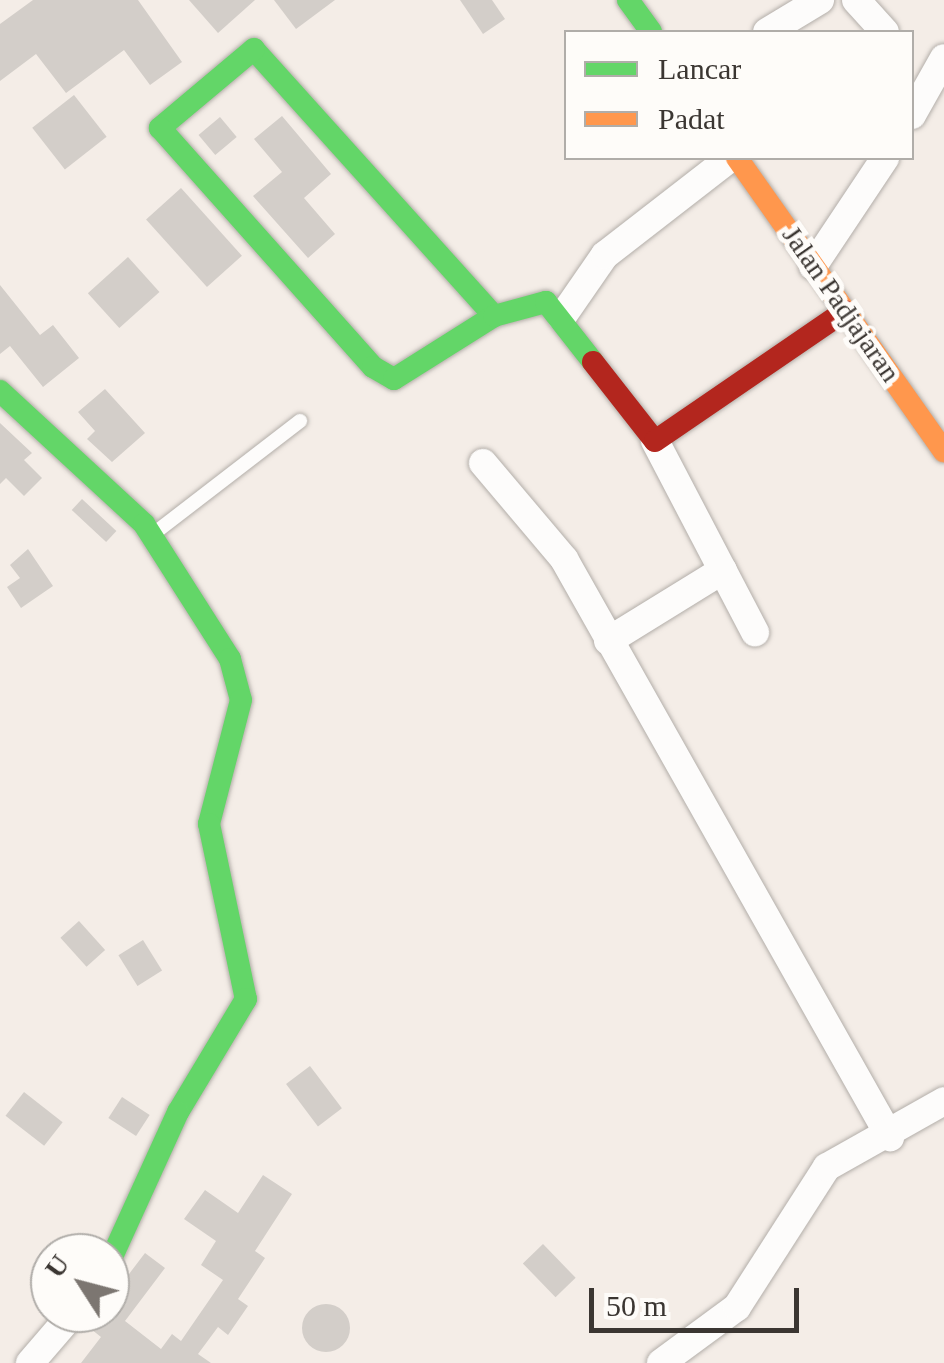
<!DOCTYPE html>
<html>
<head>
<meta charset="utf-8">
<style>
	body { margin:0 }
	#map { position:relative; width:944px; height:1363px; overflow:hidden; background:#f4ede7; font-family:Georgia,serif }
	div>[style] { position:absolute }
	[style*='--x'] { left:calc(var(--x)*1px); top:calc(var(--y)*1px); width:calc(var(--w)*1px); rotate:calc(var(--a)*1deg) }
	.building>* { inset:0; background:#d3cec9; transform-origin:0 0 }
	.round { border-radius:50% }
	.roads { filter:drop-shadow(0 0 2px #b3aea9) drop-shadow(0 0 2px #b3aea9) }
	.lane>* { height:14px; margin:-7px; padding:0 7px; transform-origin:7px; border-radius:7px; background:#fdfcfb }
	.street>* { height:28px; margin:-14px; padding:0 14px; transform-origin:14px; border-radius:14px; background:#fdfcfb }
	.fast>* { height:22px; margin:-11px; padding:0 11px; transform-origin:11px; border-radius:11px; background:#63d668 }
	.slow>* { height:22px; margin:-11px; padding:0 11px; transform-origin:11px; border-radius:11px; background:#ff974d }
	.jam>* { height:22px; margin:-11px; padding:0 11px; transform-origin:11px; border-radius:11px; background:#b3261e }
	span { translate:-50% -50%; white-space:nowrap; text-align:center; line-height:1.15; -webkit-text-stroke:10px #fefcf9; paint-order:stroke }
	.street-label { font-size:28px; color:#3b3632 }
	.legend { position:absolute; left:564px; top:30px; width:350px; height:130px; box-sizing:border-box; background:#fefcf9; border:2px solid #b0ada9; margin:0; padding:12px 18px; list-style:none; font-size:30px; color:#3b3632 }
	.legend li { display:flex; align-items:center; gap:20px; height:50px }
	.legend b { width:50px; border:2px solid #b0ada9 }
	.north { position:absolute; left:30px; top:1233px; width:100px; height:100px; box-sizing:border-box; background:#fefcf9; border:2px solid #b0ada9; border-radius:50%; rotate:306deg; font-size:28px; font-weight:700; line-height:40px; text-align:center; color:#3b3632 }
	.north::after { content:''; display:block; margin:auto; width:35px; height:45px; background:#7c7671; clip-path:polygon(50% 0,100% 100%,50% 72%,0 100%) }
	.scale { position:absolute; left:589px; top:1288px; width:210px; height:45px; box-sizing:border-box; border:5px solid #3b3632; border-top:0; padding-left:12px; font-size:30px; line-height:35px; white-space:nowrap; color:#3b3632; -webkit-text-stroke:8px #fefcf9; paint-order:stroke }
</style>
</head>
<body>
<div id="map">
	<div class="building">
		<div style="clip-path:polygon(33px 0,138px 0,182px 62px,150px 85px,124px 50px,66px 93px,36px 54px,0 81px,0 24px)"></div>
		<div style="clip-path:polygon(189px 0,255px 0,218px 33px)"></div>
		<div style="clip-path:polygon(274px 0,335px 0,296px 29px)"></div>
		<div style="clip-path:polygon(460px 0,492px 0,505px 19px,483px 34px)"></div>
		<div style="left:74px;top:95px;width:53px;height:53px;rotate:52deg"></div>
		<div style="clip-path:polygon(282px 116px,331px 174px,304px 198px,335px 234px,308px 258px,253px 196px,282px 172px,254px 139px)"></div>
		<div style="left:220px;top:117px;width:26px;height:28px;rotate:50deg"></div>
		<div style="left:181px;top:188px;width:91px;height:47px;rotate:48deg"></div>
		<div style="left:128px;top:257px;width:47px;height:54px;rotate:48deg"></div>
		<div style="clip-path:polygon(0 285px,40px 335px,53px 325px,79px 358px,43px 387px,10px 346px,0 354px)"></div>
		<div style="clip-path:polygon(105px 389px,145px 433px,112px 462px,87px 439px,95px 431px,78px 412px)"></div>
		<div style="clip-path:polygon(0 423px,32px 453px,24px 460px,42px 478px,24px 496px,6px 478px,0 484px)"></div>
		<div style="left:82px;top:499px;width:47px;height:15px;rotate:43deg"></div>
		<div style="clip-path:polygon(28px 549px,53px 586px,21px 608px,7px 587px,20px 578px,10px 565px)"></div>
		<div style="left:79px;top:921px;width:39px;height:25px;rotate:48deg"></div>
		<div style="left:143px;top:940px;width:36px;height:29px;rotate:58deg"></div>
		<div style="left:310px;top:1066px;width:53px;height:30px;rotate:53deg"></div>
		<div style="left:24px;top:1092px;width:49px;height:30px;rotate:38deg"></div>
		<div style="left:122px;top:1097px;width:33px;height:25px;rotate:33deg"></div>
		<div style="clip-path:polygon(263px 1175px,292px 1194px,255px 1251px,265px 1258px,238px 1299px,248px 1306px,228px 1335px,218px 1327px,198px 1354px,211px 1363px,81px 1363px,101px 1337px,86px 1325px,90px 1313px,110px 1313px,110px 1299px,145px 1253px,165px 1268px,125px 1321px,161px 1349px,172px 1334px,181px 1341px,223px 1280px,201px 1265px,216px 1241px,184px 1219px,205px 1190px,238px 1213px)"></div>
		<div style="left:543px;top:1244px;width:47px;height:28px;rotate:46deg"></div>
		<div class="round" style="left:302px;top:1304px;width:48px;height:48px"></div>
	</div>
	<div class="roads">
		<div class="lane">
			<div style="--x:152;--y:535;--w:187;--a:-37.6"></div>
		</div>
		<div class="street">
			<div style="--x:856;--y:0;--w:43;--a:47.8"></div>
			<div style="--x:767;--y:32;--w:62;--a:-31.1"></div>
			<div style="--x:912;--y:115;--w:65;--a:-60.7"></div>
			<div style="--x:813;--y:266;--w:130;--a:-56.3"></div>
			<div style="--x:562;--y:317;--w:75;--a:-55.3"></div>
			<div style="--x:605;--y:255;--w:158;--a:-37.8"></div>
			<div style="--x:655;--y:441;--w:216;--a:62.4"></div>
			<div style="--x:483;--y:463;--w:126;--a:49.8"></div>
			<div style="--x:564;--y:559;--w:664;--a:60.58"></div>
			<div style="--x:608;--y:641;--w:135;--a:-31.7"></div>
			<div style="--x:30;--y:1363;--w:66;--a:-49.3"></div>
			<div style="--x:661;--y:1363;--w:94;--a:-36.4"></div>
			<div style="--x:737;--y:1307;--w:166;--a:-57.3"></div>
			<div style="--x:827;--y:1167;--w:134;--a:-29.4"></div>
		</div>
		<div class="fast">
			<div style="--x:628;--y:0;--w:39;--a:54"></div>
			<div style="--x:494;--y:316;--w:359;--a:-132"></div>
			<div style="--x:254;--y:49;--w:123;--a:140"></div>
			<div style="--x:160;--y:128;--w:320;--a:48.3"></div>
			<div style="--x:373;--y:367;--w:24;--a:30"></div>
			<div style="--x:394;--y:379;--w:118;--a:-32.2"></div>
			<div style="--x:494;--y:316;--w:54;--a:-15.1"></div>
			<div style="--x:546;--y:302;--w:76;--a:51.9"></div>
			<div style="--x:0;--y:391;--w:196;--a:42.7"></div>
			<div style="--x:144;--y:524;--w:160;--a:57.5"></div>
			<div style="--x:230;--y:659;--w:42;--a:75"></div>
			<div style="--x:241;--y:700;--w:128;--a:104.5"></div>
			<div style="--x:209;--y:824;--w:179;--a:78.1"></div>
			<div style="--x:246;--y:999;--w:132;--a:121"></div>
			<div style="--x:178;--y:1112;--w:164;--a:114.5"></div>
		</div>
		<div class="slow">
			<div style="--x:737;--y:158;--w:359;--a:54.8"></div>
		</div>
		<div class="jam">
			<div style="--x:593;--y:362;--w:100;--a:51.9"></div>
			<div style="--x:655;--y:441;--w:230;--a:-34.4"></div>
		</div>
	</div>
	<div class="street-label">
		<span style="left:841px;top:304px;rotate:55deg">Jalan Padjajaran</span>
	</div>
	<ul class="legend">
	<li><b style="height:12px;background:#63d668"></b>Lancar</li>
	<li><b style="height:12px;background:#ff974d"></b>Padat</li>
	</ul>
	<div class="north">U</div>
	<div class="scale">50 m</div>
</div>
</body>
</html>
